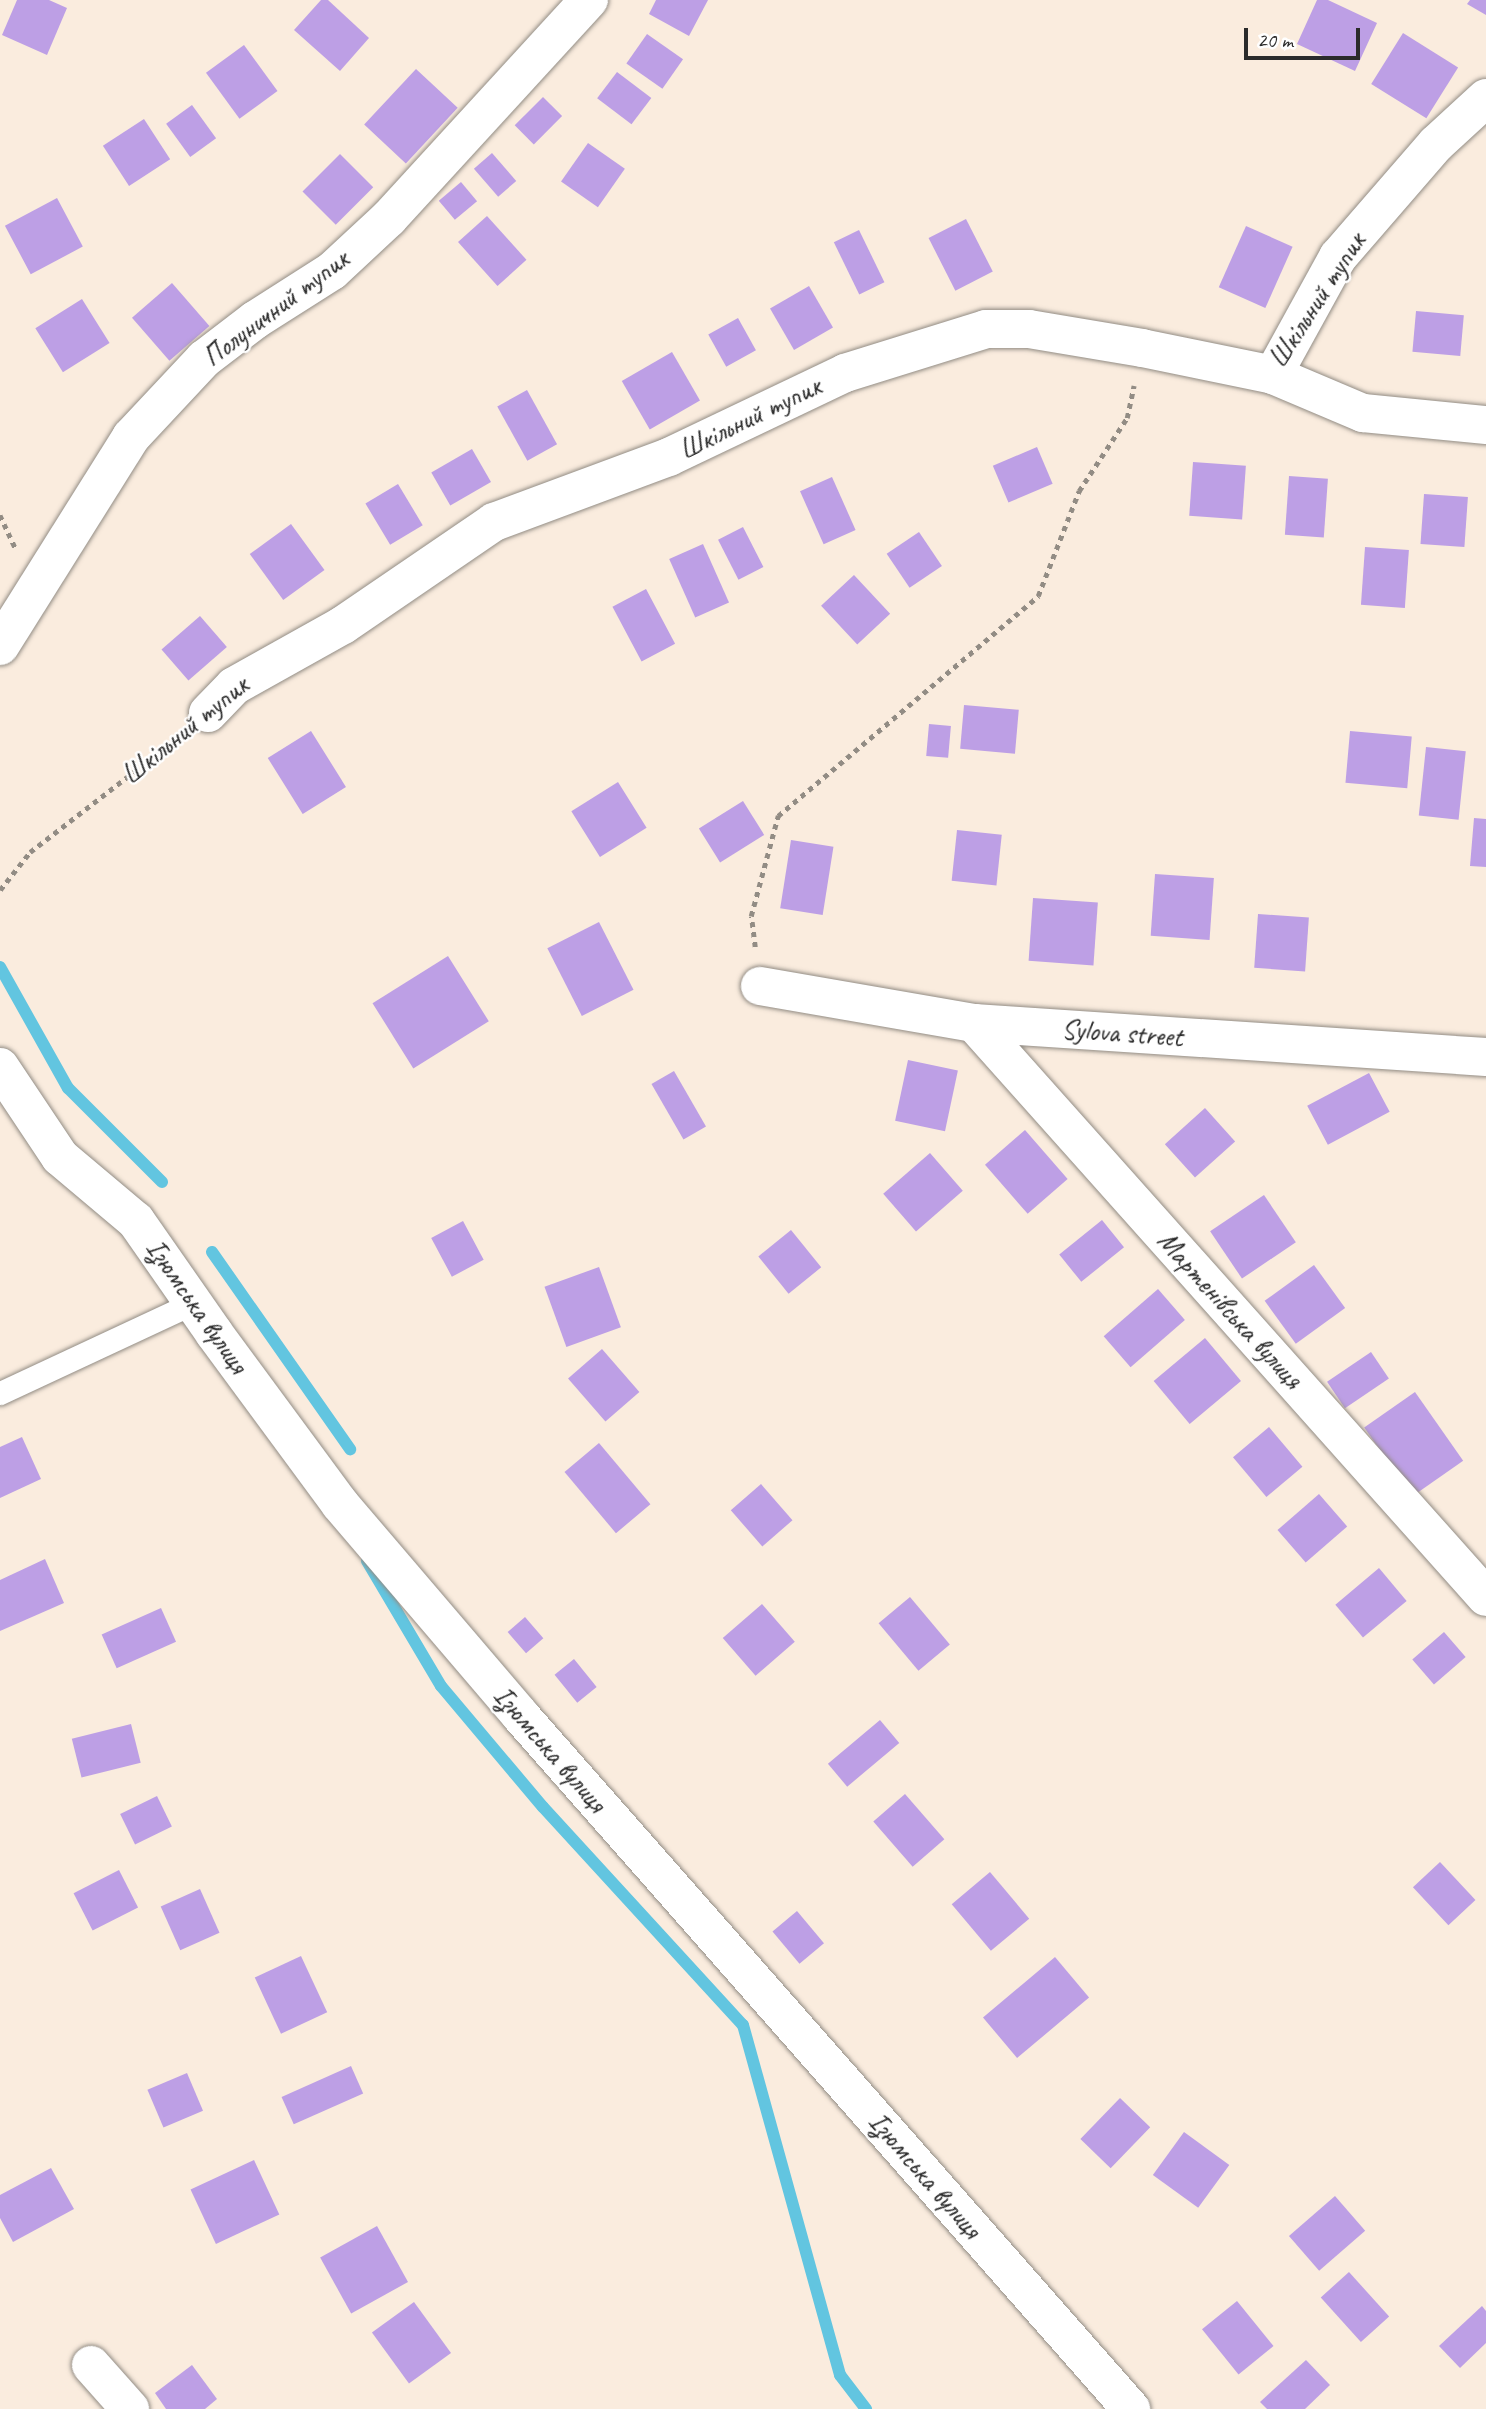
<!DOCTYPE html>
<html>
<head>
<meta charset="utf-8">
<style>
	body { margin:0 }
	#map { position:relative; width:1486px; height:2409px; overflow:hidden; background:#faecde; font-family:Caveat,sans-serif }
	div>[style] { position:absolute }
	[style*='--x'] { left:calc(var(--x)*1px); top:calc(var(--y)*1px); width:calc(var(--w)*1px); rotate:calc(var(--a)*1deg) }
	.stream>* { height:12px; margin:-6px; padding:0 6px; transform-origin:6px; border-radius:6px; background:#62c5e0 }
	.building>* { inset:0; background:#bd9fe5; transform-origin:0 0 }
	.path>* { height:4.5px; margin-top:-2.25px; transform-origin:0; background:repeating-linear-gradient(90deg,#928c84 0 5px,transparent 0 10px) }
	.roads { filter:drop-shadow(0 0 2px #928c84) drop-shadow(0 0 2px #928c84) }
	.service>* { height:23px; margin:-11.5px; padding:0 11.5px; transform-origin:11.5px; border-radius:11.5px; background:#fff }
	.minor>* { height:38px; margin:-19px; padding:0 19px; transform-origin:19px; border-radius:19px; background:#fff }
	span { translate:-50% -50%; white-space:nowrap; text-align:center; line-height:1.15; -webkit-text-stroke:5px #fff; paint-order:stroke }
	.street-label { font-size:28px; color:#2b2b2b }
	.scale { position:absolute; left:1244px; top:28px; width:116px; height:32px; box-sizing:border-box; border:4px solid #2b2b2b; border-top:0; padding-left:9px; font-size:21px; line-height:24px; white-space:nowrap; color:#2b2b2b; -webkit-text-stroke:5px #fff; paint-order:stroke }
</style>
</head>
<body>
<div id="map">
	<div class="stream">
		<div style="--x:0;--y:967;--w:139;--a:60.7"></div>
		<div style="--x:68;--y:1088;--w:133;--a:45"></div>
		<div style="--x:212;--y:1252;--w:241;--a:55"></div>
		<div style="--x:367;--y:1561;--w:145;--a:59.4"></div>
		<div style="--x:441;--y:1686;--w:158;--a:49.9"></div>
		<div style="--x:543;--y:1807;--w:296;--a:47.5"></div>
		<div style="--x:743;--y:2025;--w:363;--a:74.5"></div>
		<div style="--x:840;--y:2375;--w:43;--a:52.6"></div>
	</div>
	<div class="building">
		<div style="clip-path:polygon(17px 0,49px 0,67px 8px,47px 55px,2px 35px)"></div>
		<div style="clip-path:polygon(321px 0,328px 0,369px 38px,340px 71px,294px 30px)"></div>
		<div style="clip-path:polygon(656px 0,708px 0,689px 36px,649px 14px)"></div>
		<div style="clip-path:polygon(1317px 0,1328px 0,1377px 23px,1355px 71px,1297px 44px)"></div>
		<div style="clip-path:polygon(1470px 0,1486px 0,1486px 15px,1467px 4px)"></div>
		<div style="left:1403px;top:33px;width:65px;height:60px;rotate:32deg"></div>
		<div style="left:647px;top:34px;width:44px;height:36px;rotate:35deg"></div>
		<div style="left:244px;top:45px;width:57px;height:47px;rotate:54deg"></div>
		<div style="left:416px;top:69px;width:57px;height:76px;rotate:43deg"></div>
		<div style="left:617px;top:72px;width:43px;height:33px;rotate:37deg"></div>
		<div style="left:543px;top:97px;width:27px;height:40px;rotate:45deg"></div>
		<div style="left:192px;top:105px;width:41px;height:32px;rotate:54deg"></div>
		<div style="left:144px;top:119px;width:48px;height:49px;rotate:57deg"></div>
		<div style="left:588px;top:143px;width:45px;height:47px;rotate:35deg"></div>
		<div style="left:492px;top:153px;width:37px;height:24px;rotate:49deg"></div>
		<div style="left:340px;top:154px;width:47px;height:53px;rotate:45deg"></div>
		<div style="left:461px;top:182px;width:25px;height:29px;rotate:50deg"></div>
		<div style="left:57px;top:198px;width:55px;height:59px;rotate:62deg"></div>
		<div style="left:487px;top:216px;width:59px;height:39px;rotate:48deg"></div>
		<div style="left:966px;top:219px;width:59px;height:42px;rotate:63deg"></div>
		<div style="left:1246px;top:226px;width:51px;height:67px;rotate:24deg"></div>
		<div style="left:859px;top:230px;width:58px;height:28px;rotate:64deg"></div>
		<div style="left:172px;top:283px;width:57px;height:53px;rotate:49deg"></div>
		<div style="left:809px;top:286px;width:48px;height:45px;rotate:60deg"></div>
		<div style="left:82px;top:299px;width:52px;height:55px;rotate:58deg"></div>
		<div style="left:1416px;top:311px;width:48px;height:41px;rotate:5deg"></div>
		<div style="left:738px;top:318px;width:37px;height:34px;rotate:61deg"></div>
		<div style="left:672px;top:352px;width:56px;height:58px;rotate:60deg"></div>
		<div style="left:527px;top:390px;width:62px;height:34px;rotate:61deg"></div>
		<div style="left:1037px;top:447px;width:40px;height:48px;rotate:67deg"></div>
		<div style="left:472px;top:449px;width:38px;height:47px;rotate:60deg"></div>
		<div style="left:1193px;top:462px;width:53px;height:54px;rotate:4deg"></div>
		<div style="left:1289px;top:476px;width:39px;height:59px;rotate:4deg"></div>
		<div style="left:832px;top:477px;width:58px;height:35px;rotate:66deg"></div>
		<div style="left:398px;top:484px;width:48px;height:38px;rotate:59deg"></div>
		<div style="left:1424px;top:494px;width:44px;height:50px;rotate:4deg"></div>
		<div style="left:291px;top:524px;width:57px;height:51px;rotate:54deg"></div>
		<div style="left:743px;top:527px;width:45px;height:28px;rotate:63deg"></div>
		<div style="left:919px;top:532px;width:41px;height:39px;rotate:56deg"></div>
		<div style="left:703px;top:544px;width:64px;height:37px;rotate:66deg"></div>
		<div style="left:1365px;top:547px;width:44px;height:58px;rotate:4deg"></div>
		<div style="left:854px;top:575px;width:53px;height:45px;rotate:47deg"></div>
		<div style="left:646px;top:589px;width:62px;height:38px;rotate:62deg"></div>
		<div style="left:200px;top:616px;width:41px;height:51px;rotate:49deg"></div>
		<div style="left:964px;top:705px;width:55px;height:44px;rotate:5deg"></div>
		<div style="left:929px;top:724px;width:22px;height:32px;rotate:5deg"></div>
		<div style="left:311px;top:731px;width:66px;height:51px;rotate:58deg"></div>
		<div style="left:1350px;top:731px;width:62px;height:52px;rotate:5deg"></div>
		<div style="left:1426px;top:747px;width:40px;height:69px;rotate:6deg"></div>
		<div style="left:618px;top:782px;width:54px;height:55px;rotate:58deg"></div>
		<div style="left:743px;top:801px;width:40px;height:52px;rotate:58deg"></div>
		<div style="clip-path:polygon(1474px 818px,1486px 819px,1486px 867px,1470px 866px)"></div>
		<div style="left:957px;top:830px;width:45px;height:51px;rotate:6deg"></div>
		<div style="left:791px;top:840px;width:43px;height:69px;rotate:9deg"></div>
		<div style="left:1155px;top:874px;width:59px;height:62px;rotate:4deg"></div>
		<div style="left:1033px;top:898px;width:65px;height:63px;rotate:4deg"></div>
		<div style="left:1258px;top:914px;width:51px;height:54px;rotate:4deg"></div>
		<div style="left:599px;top:922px;width:76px;height:58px;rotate:63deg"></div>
		<div style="left:448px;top:956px;width:77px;height:89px;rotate:58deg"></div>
		<div style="left:908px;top:1060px;width:51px;height:62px;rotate:12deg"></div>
		<div style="left:674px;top:1071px;width:64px;height:26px;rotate:60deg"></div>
		<div style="left:1369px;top:1073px;width:44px;height:70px;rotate:62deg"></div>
		<div style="left:1205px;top:1108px;width:45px;height:54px;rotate:48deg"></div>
		<div style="left:1025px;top:1130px;width:65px;height:53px;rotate:49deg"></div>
		<div style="left:930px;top:1153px;width:50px;height:62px;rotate:49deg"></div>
		<div style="left:1264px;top:1195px;width:57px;height:65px;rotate:56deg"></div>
		<div style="left:1102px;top:1220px;width:35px;height:55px;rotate:51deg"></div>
		<div style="left:463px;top:1221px;width:44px;height:36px;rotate:62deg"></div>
		<div style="left:791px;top:1230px;width:48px;height:42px;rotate:51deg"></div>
		<div style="left:1314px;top:1265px;width:53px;height:61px;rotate:54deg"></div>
		<div style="left:599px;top:1267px;width:64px;height:58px;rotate:70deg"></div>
		<div style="left:1158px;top:1289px;width:41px;height:72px;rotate:49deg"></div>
		<div style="left:1205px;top:1338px;width:56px;height:67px;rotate:50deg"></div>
		<div style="left:602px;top:1349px;width:57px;height:45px;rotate:49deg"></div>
		<div style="left:1371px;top:1352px;width:32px;height:53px;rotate:56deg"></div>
		<div style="left:1415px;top:1392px;width:84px;height:62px;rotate:55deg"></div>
		<div style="left:1269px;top:1427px;width:52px;height:47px;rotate:50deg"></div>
		<div style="clip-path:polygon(22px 1437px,41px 1479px,0 1498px,0 1447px)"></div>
		<div style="left:599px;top:1443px;width:80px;height:45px;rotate:50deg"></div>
		<div style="left:761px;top:1484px;width:48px;height:40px;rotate:49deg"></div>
		<div style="left:1319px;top:1494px;width:43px;height:55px;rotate:49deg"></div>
		<div style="clip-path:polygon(45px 1559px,64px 1603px,0 1631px,0 1580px)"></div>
		<div style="left:1379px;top:1568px;width:43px;height:57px;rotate:50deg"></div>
		<div style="left:910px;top:1597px;width:62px;height:41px;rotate:50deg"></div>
		<div style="left:762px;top:1604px;width:50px;height:52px;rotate:49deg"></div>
		<div style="left:161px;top:1608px;width:37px;height:65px;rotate:66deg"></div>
		<div style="left:525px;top:1617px;width:28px;height:23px;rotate:49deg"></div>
		<div style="left:1444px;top:1632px;width:33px;height:42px;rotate:49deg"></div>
		<div style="left:574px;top:1659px;width:36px;height:25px;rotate:51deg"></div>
		<div style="left:880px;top:1720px;width:30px;height:68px;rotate:50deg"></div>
		<div style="left:131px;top:1724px;width:40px;height:61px;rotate:76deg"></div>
		<div style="left:905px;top:1794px;width:60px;height:42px;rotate:49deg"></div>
		<div style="left:157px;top:1796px;width:34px;height:41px;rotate:64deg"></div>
		<div style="left:1440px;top:1862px;width:52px;height:37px;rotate:47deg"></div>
		<div style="left:119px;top:1870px;width:42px;height:51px;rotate:63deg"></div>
		<div style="left:990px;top:1872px;width:61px;height:50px;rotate:50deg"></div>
		<div style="left:200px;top:1889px;width:48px;height:43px;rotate:66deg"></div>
		<div style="left:797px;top:1911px;width:42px;height:32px;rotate:50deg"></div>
		<div style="left:301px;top:1956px;width:62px;height:51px;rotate:65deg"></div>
		<div style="left:1055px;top:1957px;width:53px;height:94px;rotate:50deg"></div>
		<div style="left:351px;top:2066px;width:30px;height:76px;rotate:66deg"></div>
		<div style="left:187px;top:2073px;width:41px;height:43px;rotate:67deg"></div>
		<div style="left:1120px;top:2098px;width:42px;height:57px;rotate:44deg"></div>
		<div style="left:1184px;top:2132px;width:56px;height:53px;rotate:36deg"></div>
		<div style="left:254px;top:2160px;width:60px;height:70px;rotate:65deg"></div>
		<div style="clip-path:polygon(51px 2168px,74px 2209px,13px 2242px,0 2218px,0 2195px)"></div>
		<div style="left:1335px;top:2196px;width:46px;height:61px;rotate:49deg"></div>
		<div style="left:377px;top:2226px;width:64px;height:65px;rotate:61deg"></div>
		<div style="left:1349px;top:2272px;width:60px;height:38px;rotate:48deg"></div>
		<div style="left:1237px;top:2301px;width:58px;height:45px;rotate:51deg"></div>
		<div style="left:414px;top:2302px;width:63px;height:52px;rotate:54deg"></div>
		<div style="clip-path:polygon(1482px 2306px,1486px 2311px,1486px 2343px,1460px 2368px,1439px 2346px)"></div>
		<div style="clip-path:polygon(1306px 2360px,1330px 2385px,1305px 2409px,1267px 2409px,1260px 2402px)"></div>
		<div style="clip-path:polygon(192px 2365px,217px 2399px,205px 2409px,166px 2409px,155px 2393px)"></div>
	</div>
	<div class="path">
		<div style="--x:0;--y:515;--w:38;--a:65"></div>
		<div style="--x:0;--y:890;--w:48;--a:-51.7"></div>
		<div style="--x:30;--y:852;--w:190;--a:-37.7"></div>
		<div style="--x:755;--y:947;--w:31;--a:-97"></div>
		<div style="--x:751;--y:916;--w:104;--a:-74.9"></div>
		<div style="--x:778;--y:816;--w:341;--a:-40.2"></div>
		<div style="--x:1038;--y:596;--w:113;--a:-68.7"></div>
		<div style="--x:1079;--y:491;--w:87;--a:-56.7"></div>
		<div style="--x:1127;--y:418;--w:33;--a:-78"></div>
	</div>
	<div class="roads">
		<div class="service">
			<div style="--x:0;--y:1393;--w:213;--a:-25"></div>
		</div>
		<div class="minor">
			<div style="--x:1273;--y:375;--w:98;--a:22.9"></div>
			<div style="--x:1363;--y:413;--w:124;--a:5.6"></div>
			<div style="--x:0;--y:646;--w:247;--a:-57.9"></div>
			<div style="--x:131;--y:437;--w:107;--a:-46.9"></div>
			<div style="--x:204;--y:359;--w:64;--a:-37.4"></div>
			<div style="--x:255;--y:320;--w:91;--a:-32.5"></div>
			<div style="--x:332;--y:271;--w:78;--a:-42.9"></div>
			<div style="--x:389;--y:218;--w:296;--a:-47.5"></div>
			<div style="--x:208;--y:713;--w:37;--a:-46"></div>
			<div style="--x:234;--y:686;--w:125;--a:-29.2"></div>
			<div style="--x:343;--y:625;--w:183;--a:-34.3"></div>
			<div style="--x:494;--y:522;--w:187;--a:-20.4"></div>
			<div style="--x:669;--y:457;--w:195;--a:-25.5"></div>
			<div style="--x:845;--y:373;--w:148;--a:-17.3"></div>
			<div style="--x:986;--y:329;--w:43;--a:0"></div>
			<div style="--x:1029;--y:329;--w:115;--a:9.5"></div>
			<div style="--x:1142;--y:348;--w:134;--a:11.6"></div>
			<div style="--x:1273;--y:375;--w:135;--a:-61.2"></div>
			<div style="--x:1338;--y:257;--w:150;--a:-49.1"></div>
			<div style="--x:1436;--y:144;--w:68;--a:-42.6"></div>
			<div style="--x:760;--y:986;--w:217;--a:9.8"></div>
			<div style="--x:974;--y:1023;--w:513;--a:3.8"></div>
			<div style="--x:974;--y:1023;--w:769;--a:48.27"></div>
			<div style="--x:0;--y:1067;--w:108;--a:56.3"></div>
			<div style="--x:60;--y:1157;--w:99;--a:40.1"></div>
			<div style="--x:136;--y:1221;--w:136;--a:55.1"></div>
			<div style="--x:214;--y:1333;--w:212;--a:53.6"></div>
			<div style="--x:340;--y:1504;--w:277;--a:49.5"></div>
			<div style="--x:520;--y:1715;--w:925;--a:48.64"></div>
			<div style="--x:91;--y:2365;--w:59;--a:48.4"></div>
		</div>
	</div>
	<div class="street-label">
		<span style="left:1317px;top:300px;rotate:-57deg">Шкільний тупик</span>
		<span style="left:276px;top:308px;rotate:-37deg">Полуничний тупик</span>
		<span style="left:750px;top:418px;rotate:-26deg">Шкільний тупик</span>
		<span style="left:185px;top:730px;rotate:-39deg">Шкільний тупик</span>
		<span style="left:1122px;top:1033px;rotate:4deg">Sylova street</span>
		<span style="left:197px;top:1306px;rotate:55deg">Ізюмська вулиця</span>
		<span style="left:1230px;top:1310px;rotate:48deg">Мартенівська вулиця</span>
		<span style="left:550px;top:1749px;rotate:49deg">Ізюмська вулиця</span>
		<span style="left:925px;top:2175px;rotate:49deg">Ізюмська вулиця</span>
	</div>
	<div class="scale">20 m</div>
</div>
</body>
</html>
